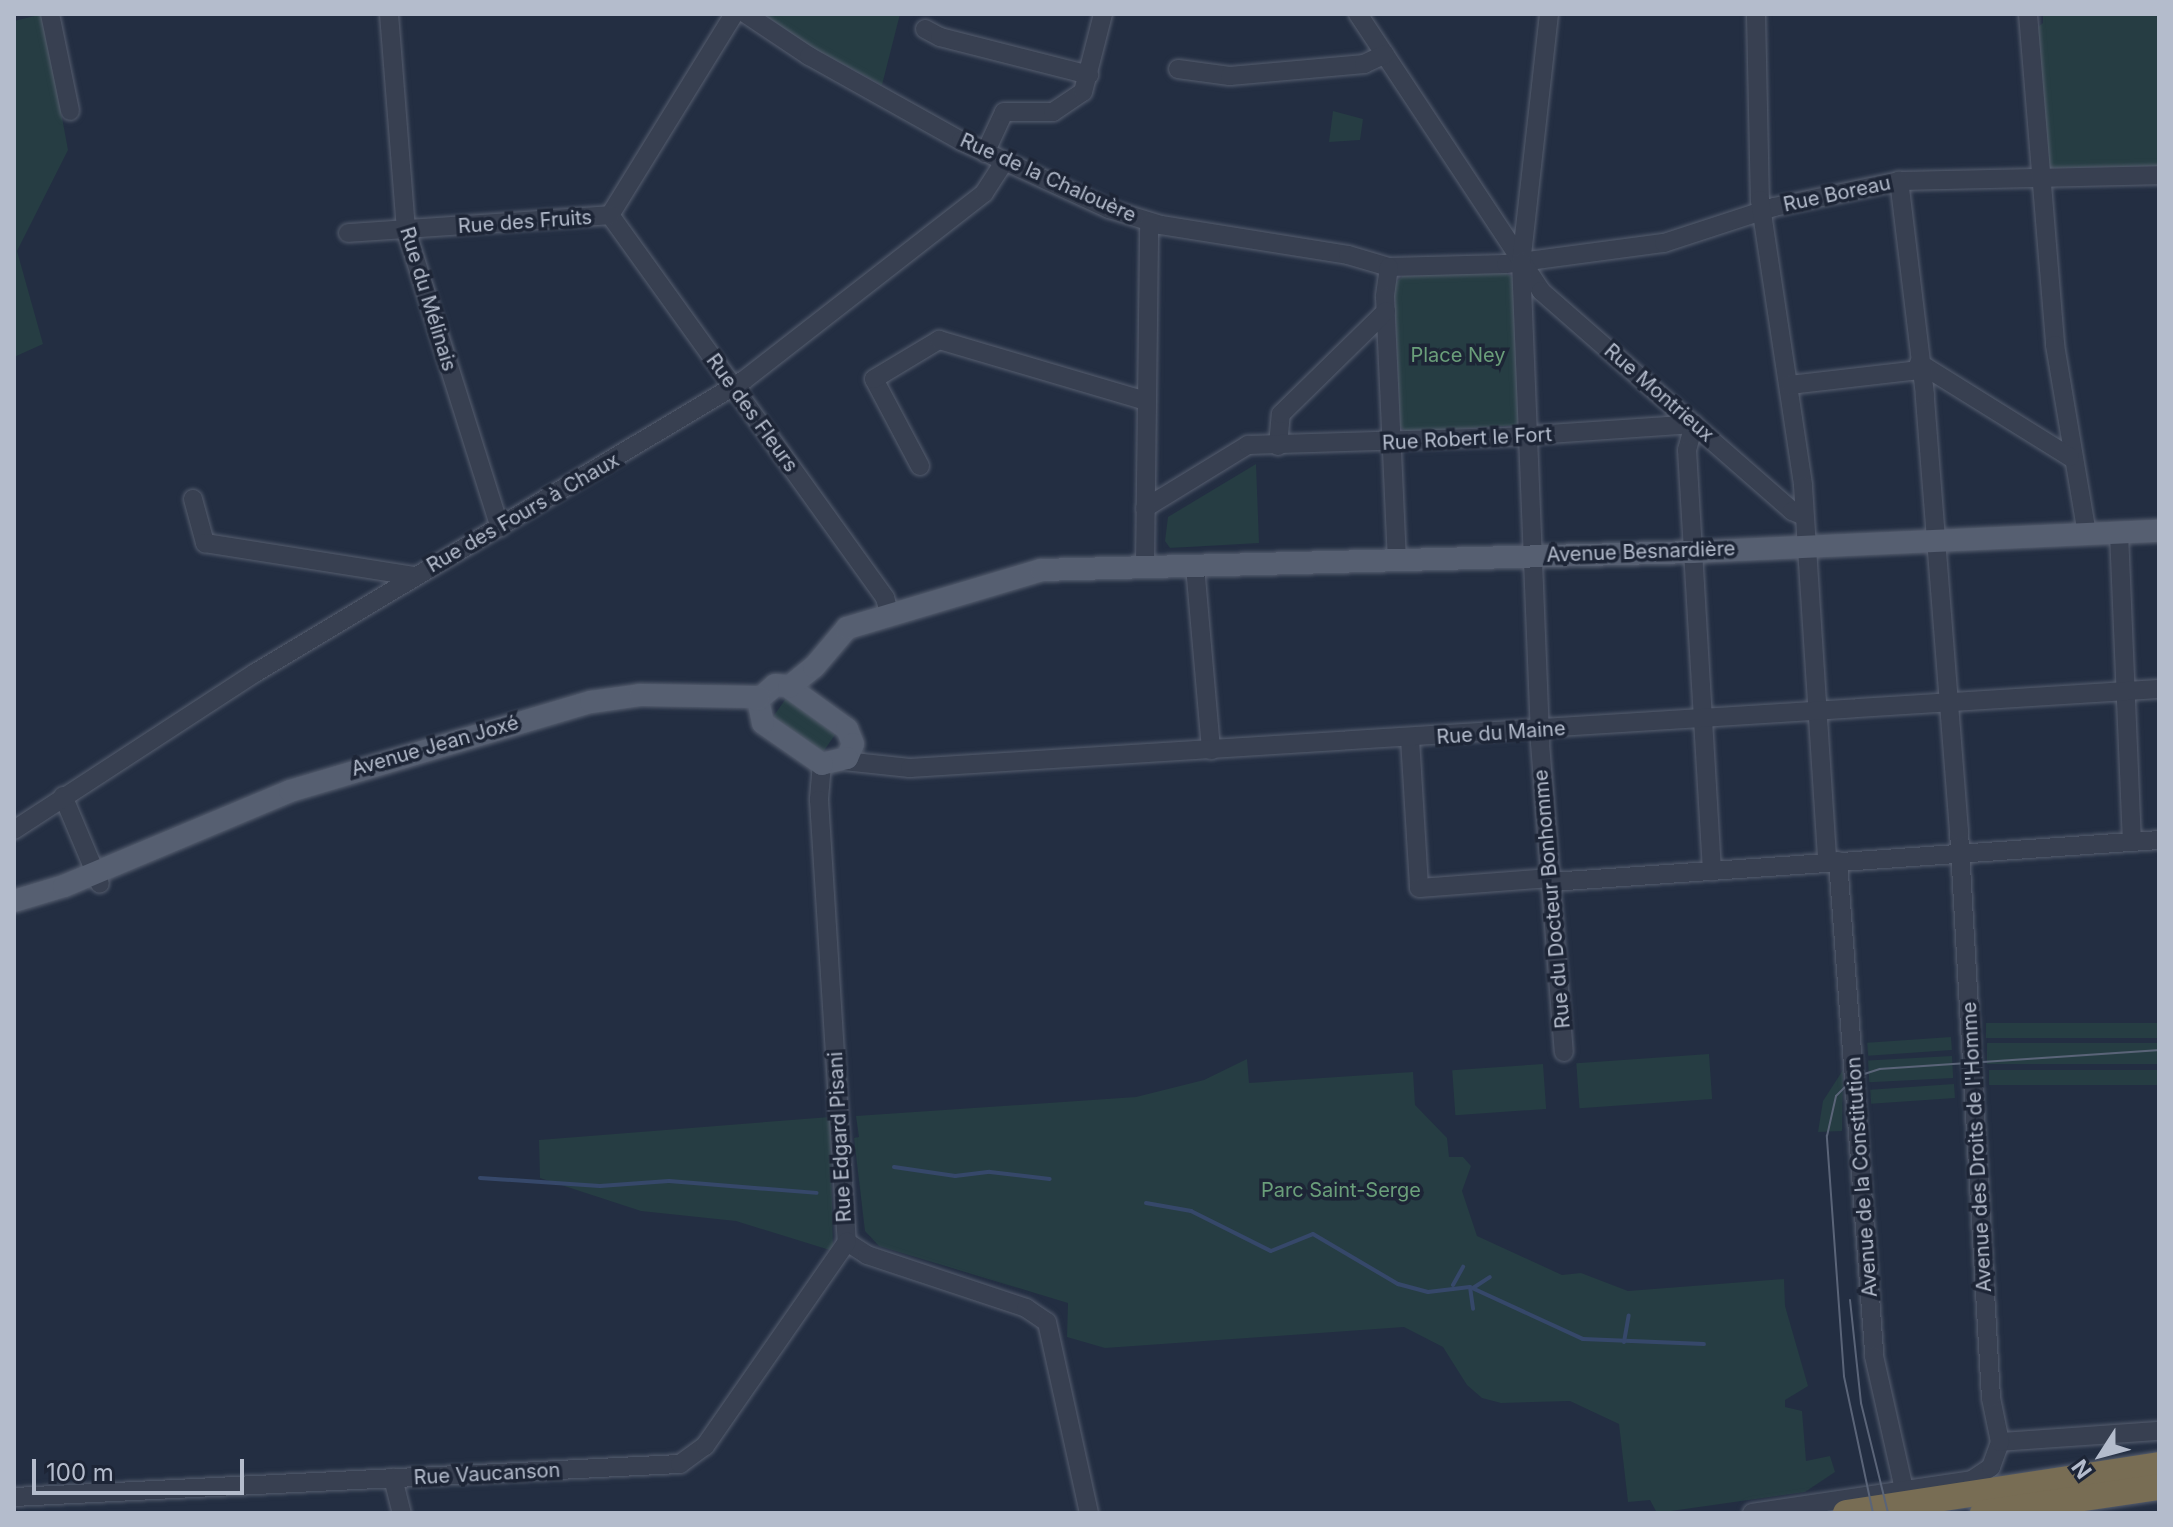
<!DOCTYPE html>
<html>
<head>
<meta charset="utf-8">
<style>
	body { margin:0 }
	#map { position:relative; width:2173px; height:1527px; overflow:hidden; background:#232e42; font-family:Inter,sans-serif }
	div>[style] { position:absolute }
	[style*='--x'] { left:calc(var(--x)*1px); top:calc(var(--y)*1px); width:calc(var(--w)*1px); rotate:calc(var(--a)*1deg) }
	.green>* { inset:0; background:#263d43; transform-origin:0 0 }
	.stream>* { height:4px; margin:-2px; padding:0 2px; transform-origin:2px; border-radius:2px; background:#36486a }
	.roads { filter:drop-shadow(0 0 2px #565e6f) drop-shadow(0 0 2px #565e6f) }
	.minor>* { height:18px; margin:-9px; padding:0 9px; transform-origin:9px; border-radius:9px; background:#384051 }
	.major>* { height:22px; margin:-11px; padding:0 11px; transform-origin:11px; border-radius:11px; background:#565f71 }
	.highway>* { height:26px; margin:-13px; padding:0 13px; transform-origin:13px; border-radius:13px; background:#786d54 }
	.tram>* { height:2px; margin:-1px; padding:0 1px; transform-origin:1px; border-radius:1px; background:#5a6478 }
	span { translate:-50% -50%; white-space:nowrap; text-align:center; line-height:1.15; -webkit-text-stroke:7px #1d2536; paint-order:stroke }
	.street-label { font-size:20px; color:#b4bccc }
	.park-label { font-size:20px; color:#6a9e7a }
	.frame { position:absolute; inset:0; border:16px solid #b4bccc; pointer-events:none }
	.north { position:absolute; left:2061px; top:1415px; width:80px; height:80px; -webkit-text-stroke:6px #1d2536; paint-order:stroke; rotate:234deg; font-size:22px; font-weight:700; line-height:32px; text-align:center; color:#b4bccc }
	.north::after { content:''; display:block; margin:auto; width:28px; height:36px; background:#b4bccc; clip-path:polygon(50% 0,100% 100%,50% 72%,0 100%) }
	.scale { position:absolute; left:32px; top:1459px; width:212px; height:36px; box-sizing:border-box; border:4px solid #b4bccc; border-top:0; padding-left:10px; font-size:24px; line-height:28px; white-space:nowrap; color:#b4bccc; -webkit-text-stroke:6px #1d2536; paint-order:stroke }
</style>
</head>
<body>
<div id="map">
	<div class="green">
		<div style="clip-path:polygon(43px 14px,68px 150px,17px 251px,43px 344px,14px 357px,14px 21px)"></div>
		<div style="clip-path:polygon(764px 14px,900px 14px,882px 85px,806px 44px)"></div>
		<div style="clip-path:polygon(2043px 14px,2159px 14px,2159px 166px,2049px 168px,2037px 28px,2043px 23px)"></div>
		<div style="clip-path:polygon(1333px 111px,1363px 119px,1360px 140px,1329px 142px)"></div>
		<div style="clip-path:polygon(1504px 272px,1514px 278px,1520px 425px,1406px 432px,1400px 426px,1394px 284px,1403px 276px)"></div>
		<div style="clip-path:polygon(1256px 464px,1259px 543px,1170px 548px,1165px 541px,1168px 517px)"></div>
		<div style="left:787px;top:697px;width:61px;height:25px;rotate:35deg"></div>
		<div style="left:2159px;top:1023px;width:15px;height:173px;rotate:90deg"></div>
		<div style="left:1951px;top:1037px;width:13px;height:84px;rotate:86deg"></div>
		<div style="left:2159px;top:1043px;width:21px;height:172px;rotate:90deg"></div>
		<div style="left:1709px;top:1054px;width:45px;height:133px;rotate:86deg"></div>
		<div style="left:1952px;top:1056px;width:22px;height:84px;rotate:87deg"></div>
		<div style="clip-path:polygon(1247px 1059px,1249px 1083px,1413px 1072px,1415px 1105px,1447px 1138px,1449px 1157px,1463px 1157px,1471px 1166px,1462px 1191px,1477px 1236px,1562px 1275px,1581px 1273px,1628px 1291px,1784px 1279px,1785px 1306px,1808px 1386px,1785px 1400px,1785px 1407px,1802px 1411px,1806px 1461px,1830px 1456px,1835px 1472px,1805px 1492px,1657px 1513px,1650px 1500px,1628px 1502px,1619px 1424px,1570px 1401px,1501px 1403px,1482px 1398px,1467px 1385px,1443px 1347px,1404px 1327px,1105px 1348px,1067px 1337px,1068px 1303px,879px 1246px,865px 1231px,854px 1138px,859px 1137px,856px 1116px,1136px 1097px,1204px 1080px)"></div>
		<div style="left:1543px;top:1064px;width:45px;height:91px;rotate:86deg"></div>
		<div style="clip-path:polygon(1843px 1070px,1842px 1131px,1818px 1132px,1823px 1101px)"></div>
		<div style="left:2159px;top:1070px;width:15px;height:170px;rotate:90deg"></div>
		<div style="left:1954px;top:1084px;width:14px;height:84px;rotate:86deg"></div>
		<div style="clip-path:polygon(830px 1117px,833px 1251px,736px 1221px,641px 1211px,540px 1178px,539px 1140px)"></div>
	</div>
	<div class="stream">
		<div style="--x:894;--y:1167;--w:62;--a:8.4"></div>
		<div style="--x:955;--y:1176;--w:35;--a:-7"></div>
		<div style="--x:990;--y:1172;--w:60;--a:6.7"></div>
		<div style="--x:480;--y:1178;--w:120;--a:3.8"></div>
		<div style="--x:600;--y:1186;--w:69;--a:-4.1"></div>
		<div style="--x:669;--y:1181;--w:148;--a:4.6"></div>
		<div style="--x:1146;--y:1203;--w:46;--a:10.1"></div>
		<div style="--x:1191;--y:1211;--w:89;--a:26.6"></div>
		<div style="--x:1271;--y:1251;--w:45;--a:-22"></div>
		<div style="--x:1313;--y:1234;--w:99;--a:30.5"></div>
		<div style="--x:1398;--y:1284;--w:31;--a:15"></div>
		<div style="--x:1428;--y:1292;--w:42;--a:-6.8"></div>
		<div style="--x:1470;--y:1287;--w:124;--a:24.7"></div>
		<div style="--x:1583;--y:1339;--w:121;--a:2.4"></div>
		<div style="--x:1453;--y:1285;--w:21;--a:-61"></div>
		<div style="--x:1470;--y:1287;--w:22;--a:82"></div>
		<div style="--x:1473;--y:1288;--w:20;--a:-33"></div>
		<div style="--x:1624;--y:1342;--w:27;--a:-80"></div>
	</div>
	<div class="roads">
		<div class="minor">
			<div style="--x:50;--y:14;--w:99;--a:78.3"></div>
			<div style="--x:389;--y:14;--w:217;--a:85.5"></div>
			<div style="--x:406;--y:230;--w:312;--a:72.5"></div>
			<div style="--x:746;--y:14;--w:76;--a:33.7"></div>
			<div style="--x:809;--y:56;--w:174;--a:29.2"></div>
			<div style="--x:961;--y:141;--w:163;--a:24.7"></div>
			<div style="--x:1109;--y:209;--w:54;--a:17.1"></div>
			<div style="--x:1161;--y:225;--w:189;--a:9.1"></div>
			<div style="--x:1348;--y:255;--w:43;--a:16.3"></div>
			<div style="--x:1389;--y:267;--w:117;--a:-1.5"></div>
			<div style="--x:1506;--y:264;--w:159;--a:-7.6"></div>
			<div style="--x:1664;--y:243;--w:116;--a:-18.1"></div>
			<div style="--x:1774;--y:207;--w:128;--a:-11.7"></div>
			<div style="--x:1899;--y:181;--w:260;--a:-1.3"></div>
			<div style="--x:1358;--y:14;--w:332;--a:56.5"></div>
			<div style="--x:1541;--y:291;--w:334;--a:41.2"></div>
			<div style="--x:1792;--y:511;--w:13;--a:23"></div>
			<div style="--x:1549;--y:14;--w:250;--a:96.4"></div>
			<div style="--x:1521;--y:262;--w:481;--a:87.7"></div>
			<div style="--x:1540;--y:743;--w:310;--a:85.6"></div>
			<div style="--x:1756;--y:14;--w:186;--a:88.8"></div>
			<div style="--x:1760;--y:200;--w:289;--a:81.4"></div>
			<div style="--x:1803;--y:486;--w:377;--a:86.3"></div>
			<div style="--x:2028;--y:14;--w:332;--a:85.3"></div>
			<div style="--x:2055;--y:345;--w:192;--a:80.4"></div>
			<div style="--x:925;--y:29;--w:17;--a:28"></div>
			<div style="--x:940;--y:37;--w:154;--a:14.3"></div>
			<div style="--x:1178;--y:69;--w:52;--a:7.7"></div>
			<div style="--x:1230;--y:76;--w:135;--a:-5.1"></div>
			<div style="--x:1364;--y:64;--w:23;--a:-25"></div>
			<div style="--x:985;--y:153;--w:45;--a:-65.1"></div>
			<div style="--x:1004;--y:112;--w:49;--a:0"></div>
			<div style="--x:1053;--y:112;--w:36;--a:-34"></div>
			<div style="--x:1083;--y:92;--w:81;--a:-75.6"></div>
			<div style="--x:610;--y:215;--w:472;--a:54.3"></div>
			<div style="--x:885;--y:598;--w:15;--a:74"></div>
			<div style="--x:610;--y:215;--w:236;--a:-58.3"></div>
			<div style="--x:348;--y:233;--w:263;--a:-3.9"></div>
			<div style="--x:1389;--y:267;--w:30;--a:98"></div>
			<div style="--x:1385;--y:297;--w:264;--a:87.4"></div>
			<div style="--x:1919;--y:363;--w:178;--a:31.9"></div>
			<div style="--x:1790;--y:385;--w:130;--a:-6.6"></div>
			<div style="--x:1278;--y:446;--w:32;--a:-85"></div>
			<div style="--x:1281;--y:414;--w:147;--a:-44.4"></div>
			<div style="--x:920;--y:466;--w:98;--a:-117.9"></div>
			<div style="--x:874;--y:379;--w:76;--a:-31"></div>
			<div style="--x:939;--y:340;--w:216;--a:16.4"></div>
			<div style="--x:193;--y:499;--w:46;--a:74.7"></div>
			<div style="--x:205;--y:543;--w:211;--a:9"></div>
			<div style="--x:1145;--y:508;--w:121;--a:-31.5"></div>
			<div style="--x:1248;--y:445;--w:257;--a:-1.8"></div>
			<div style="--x:1505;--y:437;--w:189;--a:-3.9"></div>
			<div style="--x:1694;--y:424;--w:27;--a:105"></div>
			<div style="--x:1687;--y:450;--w:422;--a:86.6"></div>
			<div style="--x:2119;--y:533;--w:308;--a:87.6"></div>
			<div style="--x:1145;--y:566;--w:343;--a:-89.3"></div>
			<div style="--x:1195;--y:566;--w:185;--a:85"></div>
			<div style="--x:1410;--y:739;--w:149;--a:86.5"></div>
			<div style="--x:1419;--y:888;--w:129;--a:-4.4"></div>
			<div style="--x:844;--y:761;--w:66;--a:6.1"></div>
			<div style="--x:910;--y:768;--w:1251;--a:-3.62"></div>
			<div style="--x:822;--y:764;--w:36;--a:95"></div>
			<div style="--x:819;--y:800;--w:443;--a:86.4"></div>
			<div style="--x:847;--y:1242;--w:24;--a:33"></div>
			<div style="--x:867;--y:1255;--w:168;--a:18.4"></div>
			<div style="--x:1026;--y:1308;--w:25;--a:34"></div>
			<div style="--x:1047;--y:1322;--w:196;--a:77.6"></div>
			<div style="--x:63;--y:796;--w:95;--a:67.2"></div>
			<div style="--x:14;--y:830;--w:288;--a:-33.1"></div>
			<div style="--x:255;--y:673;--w:570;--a:-30.93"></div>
			<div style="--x:744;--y:380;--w:304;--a:-37.9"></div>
			<div style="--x:984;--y:193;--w:37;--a:-57"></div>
			<div style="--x:1838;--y:861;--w:496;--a:85.8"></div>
			<div style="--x:1874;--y:1356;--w:136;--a:77.3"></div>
			<div style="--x:1551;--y:882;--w:609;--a:-3.95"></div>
			<div style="--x:2000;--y:1442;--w:159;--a:-4"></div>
			<div style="--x:393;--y:1478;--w:36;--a:76"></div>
			<div style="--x:14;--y:1497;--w:667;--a:-2.84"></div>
			<div style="--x:680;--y:1464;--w:31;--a:-36"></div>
			<div style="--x:705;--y:1446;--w:249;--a:-55.2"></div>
			<div style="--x:1752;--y:1513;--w:222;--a:-8.5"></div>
			<div style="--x:1972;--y:1480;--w:23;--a:-34"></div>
			<div style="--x:1991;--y:1467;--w:27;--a:-70"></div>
			<div style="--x:2000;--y:1442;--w:45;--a:-101.6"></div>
			<div style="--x:1991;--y:1398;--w:568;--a:-93.23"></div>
			<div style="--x:1959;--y:831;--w:437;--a:-94.5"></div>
			<div style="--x:1925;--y:395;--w:216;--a:-96.9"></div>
		</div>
		<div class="major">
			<div style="--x:775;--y:685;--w:12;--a:5"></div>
			<div style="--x:787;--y:686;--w:74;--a:35.6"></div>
			<div style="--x:847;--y:729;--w:16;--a:68"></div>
			<div style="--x:853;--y:744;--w:15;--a:113"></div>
			<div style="--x:847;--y:758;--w:26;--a:167"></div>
			<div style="--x:822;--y:764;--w:72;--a:-145.2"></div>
			<div style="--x:763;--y:723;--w:24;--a:-102"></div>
			<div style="--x:758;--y:700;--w:23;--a:-41"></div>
			<div style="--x:789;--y:687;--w:32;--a:-39"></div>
			<div style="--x:814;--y:667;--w:51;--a:-49.8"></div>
			<div style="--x:847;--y:628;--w:202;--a:-16.6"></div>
			<div style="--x:1041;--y:570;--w:651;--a:-1.58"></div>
			<div style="--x:1692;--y:552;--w:467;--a:-2.6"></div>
			<div style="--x:14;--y:901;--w:52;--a:-16.7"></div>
			<div style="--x:64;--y:886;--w:245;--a:-22.8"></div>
			<div style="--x:290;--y:791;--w:314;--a:-16.5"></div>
			<div style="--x:591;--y:702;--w:49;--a:-8.1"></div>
			<div style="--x:640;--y:695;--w:119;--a:1"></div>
		</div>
		<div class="highway">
			<div style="--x:1846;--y:1513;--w:317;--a:-8.7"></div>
			<div style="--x:1983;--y:1513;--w:178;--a:-8.4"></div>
		</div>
	</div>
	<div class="tram">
		<div style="--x:1850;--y:1300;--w:104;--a:83.9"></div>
		<div style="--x:1861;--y:1403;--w:113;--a:76.2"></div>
		<div style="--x:1873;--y:1513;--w:140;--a:-102"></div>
		<div style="--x:1844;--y:1376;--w:241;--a:-94.1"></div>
		<div style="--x:1827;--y:1136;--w:41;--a:-77.3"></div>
		<div style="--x:1836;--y:1096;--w:27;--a:-45"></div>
		<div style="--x:1855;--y:1077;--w:26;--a:-18"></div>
		<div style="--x:1880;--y:1069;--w:280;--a:-3.9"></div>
	</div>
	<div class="street-label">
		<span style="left:1048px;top:178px;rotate:24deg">Rue de la Chalouère</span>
		<span style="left:1837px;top:194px;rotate:-12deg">Rue Boreau</span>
		<span style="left:525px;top:222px;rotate:-4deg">Rue des Fruits</span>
		<span style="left:428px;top:299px;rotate:73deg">Rue du Mélinais</span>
		<span style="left:1659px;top:393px;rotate:41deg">Rue Montrieux</span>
		<span style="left:752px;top:413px;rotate:54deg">Rue des Fleurs</span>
		<span style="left:1467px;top:439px;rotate:-3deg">Rue Robert le Fort</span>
		<span style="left:523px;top:513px;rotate:-30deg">Rue des Fours à Chaux</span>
		<span style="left:1641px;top:552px;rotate:-2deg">Avenue Besnardière</span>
		<span style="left:1501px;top:733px;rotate:-4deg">Rue du Maine</span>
		<span style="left:435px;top:746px;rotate:-16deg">Avenue Jean Joxé</span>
		<span style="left:1552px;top:899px;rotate:-95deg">Rue du Docteur Bonhomme</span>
		<span style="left:840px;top:1137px;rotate:-93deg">Rue Edgard Pisani</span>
		<span style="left:1977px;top:1147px;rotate:-93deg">Avenue des Droits de l'Homme</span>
		<span style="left:1862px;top:1177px;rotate:-94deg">Avenue de la Constitution</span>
		<span style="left:487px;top:1474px;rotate:-3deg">Rue Vaucanson</span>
	</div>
	<div class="park-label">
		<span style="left:1458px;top:355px">Place Ney</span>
		<span style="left:1341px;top:1190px">Parc Saint-Serge</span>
	</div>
	<div class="frame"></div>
	<div class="north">N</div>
	<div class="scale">100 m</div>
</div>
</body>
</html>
